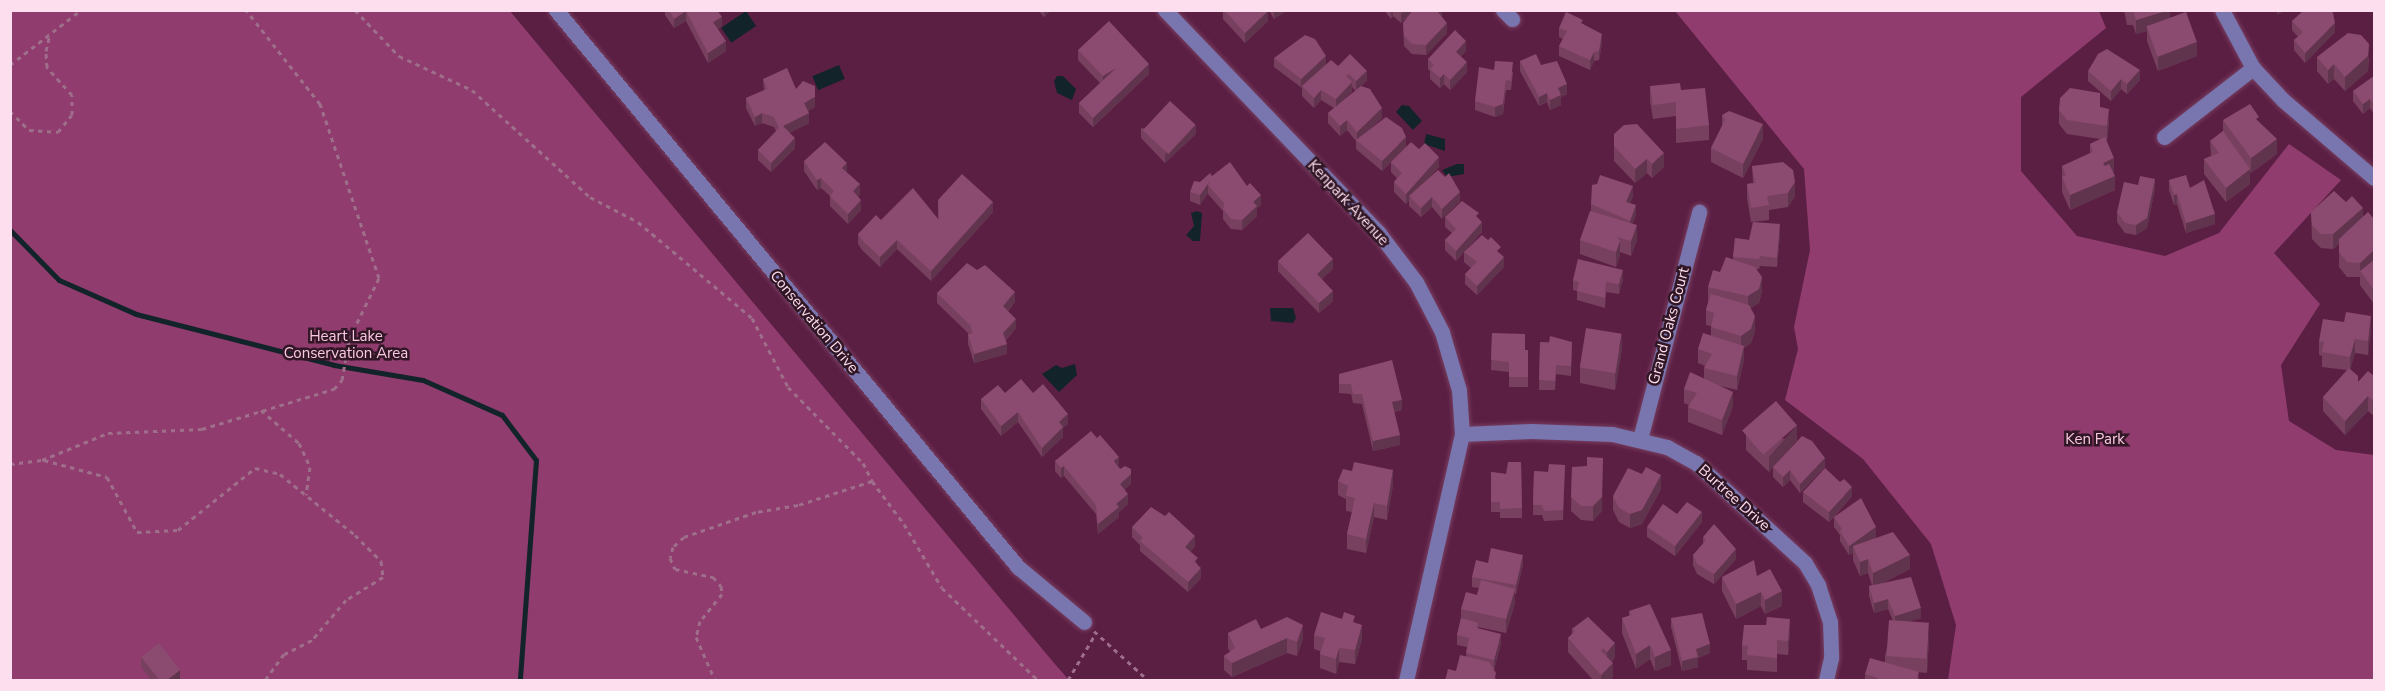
<!DOCTYPE html>
<html>
<head>
<meta charset="utf-8">
<style>
	body { margin:0 }
	#map { position:relative; width:2385px; height:691px; overflow:hidden; background:#5c1f44; font-family:"Nunito Sans",sans-serif }
	div>[style] { position:absolute }
	[style*='--x'] { left:calc(var(--x)*1px); top:calc(var(--y)*1px); width:calc(var(--w)*1px); rotate:calc(var(--a)*1deg) }
	.green>* { inset:0; background:#903c6e }
	.water>* { inset:0; background:#12232a; transform-origin:0 0 }
	.stream>* { height:5px; margin:-2.5px; padding:0 2.5px; transform-origin:2.5px; border-radius:2.5px; background:#12232a }
	.path>* { height:3px; margin-top:-1.5px; transform-origin:0; background:repeating-linear-gradient(90deg,#9e6e8a 0 4.5px,transparent 0 9px) }
	.roads { filter:drop-shadow(0 0 2px #763e5f) drop-shadow(0 0 2px #763e5f) }
	.minor>* { height:15px; margin:-7.5px; padding:0 7.5px; transform-origin:7.5px; border-radius:7.5px; background:#7975ae }
	.wall>* { inset:0; background:#78405f }
	.shaded-wall>* { inset:0; background:#61344e }
	.building>* { inset:0; background:#8b4a6f; transform-origin:0 0 }
	span { translate:-50% -50%; white-space:nowrap; text-align:center; line-height:1.15; -webkit-text-stroke:5px #311625; paint-order:stroke }
	.street-label { font-size:15px; color:#fddeee }
	.park-label { font-size:15px; color:#fac9e2 }
	.frame { position:absolute; inset:0; border:12px solid #fddeee; pointer-events:none }
</style>
</head>
<body>
<div id="map">
	<div class="green">
		<div style="clip-path:polygon(509px 10px,1054px 663px,1069px 680px,11px 680px,11px 11px)"></div>
		<div style="clip-path:polygon(1675px 11px,2099px 11px,2106px 28px,2021px 97px,2021px 171px,2077px 236px,2165px 256px,2219px 233px,2289px 144px,2341px 180px,2274px 253px,2320px 304px,2281px 365px,2289px 421px,2336px 450px,2374px 455px,2374px 680px,1948px 680px,1956px 625px,1931px 544px,1863px 459px,1785px 400px,1798px 349px,1794px 327px,1810px 250px,1804px 169px)"></div>
	</div>
	<div class="water">
		<div style="left:746px;top:11px;width:18px;height:30px;rotate:56deg"></div>
		<div style="left:839px;top:65px;width:15px;height:29px;rotate:67deg"></div>
		<div style="clip-path:polygon(1057px 76px,1063px 76px,1076px 89px,1072px 100px,1057px 93px,1054px 81px)"></div>
		<div style="clip-path:polygon(1402px 105px,1409px 106px,1422px 121px,1413px 130px,1396px 112px)"></div>
		<div style="clip-path:polygon(1426px 134px,1445px 139px,1445px 151px,1424px 144px)"></div>
		<div style="clip-path:polygon(1457px 164px,1464px 164px,1464px 174px,1447px 177px,1442px 170px)"></div>
		<div style="clip-path:polygon(1197px 211px,1202px 213px,1200px 241px,1193px 241px,1186px 235px,1194px 226px,1191px 213px)"></div>
		<div style="clip-path:polygon(1270px 308px,1293px 308px,1296px 318px,1293px 323px,1271px 321px)"></div>
		<div style="clip-path:polygon(1075px 364px,1077px 375px,1059px 392px,1042px 374px,1056px 365px,1062px 368px)"></div>
	</div>
	<div class="stream">
		<div style="--x:10;--y:230;--w:70;--a:45.6"></div>
		<div style="--x:59;--y:280;--w:84;--a:23.8"></div>
		<div style="--x:136;--y:314;--w:204;--a:14.4"></div>
		<div style="--x:334;--y:365;--w:90;--a:9.6"></div>
		<div style="--x:423;--y:380;--w:86;--a:23.9"></div>
		<div style="--x:502;--y:415;--w:56;--a:52.9"></div>
		<div style="--x:536;--y:460;--w:221;--a:94.2"></div>
	</div>
	<div class="path">
		<div style="--x:355;--y:10;--w:64;--a:46.3"></div>
		<div style="--x:399;--y:56;--w:81;--a:25"></div>
		<div style="--x:472;--y:90;--w:159;--a:42.2"></div>
		<div style="--x:590;--y:197;--w:54;--a:27.5"></div>
		<div style="--x:638;--y:222;--w:149;--a:40.1"></div>
		<div style="--x:752;--y:318;--w:78;--a:62.4"></div>
		<div style="--x:788;--y:387;--w:107;--a:45.4"></div>
		<div style="--x:863;--y:463;--w:20;--a:63"></div>
		<div style="--x:872;--y:481;--w:78;--a:162"></div>
		<div style="--x:798;--y:505;--w:43;--a:170.5"></div>
		<div style="--x:756;--y:512;--w:76;--a:160.9"></div>
		<div style="--x:684;--y:537;--w:15;--a:138"></div>
		<div style="--x:673;--y:547;--w:11;--a:105"></div>
		<div style="--x:670;--y:558;--w:12;--a:66"></div>
		<div style="--x:675;--y:569;--w:39;--a:12"></div>
		<div style="--x:713;--y:577;--w:12;--a:48"></div>
		<div style="--x:721;--y:586;--w:8;--a:83"></div>
		<div style="--x:722;--y:594;--w:35;--a:129"></div>
		<div style="--x:700;--y:621;--w:16;--a:104"></div>
		<div style="--x:696;--y:637;--w:47;--a:66.2"></div>
		<div style="--x:10;--y:65;--w:90;--a:-37.8"></div>
		<div style="--x:10;--y:111;--w:27;--a:45"></div>
		<div style="--x:29;--y:130;--w:29;--a:4"></div>
		<div style="--x:58;--y:132;--w:22;--a:-51"></div>
		<div style="--x:72;--y:115;--w:20;--a:-90"></div>
		<div style="--x:72;--y:95;--w:38;--a:-132"></div>
		<div style="--x:47;--y:67;--w:16;--a:-94"></div>
		<div style="--x:46;--y:51;--w:18;--a:-77"></div>
		<div style="--x:261;--y:410;--w:50;--a:41"></div>
		<div style="--x:299;--y:443;--w:26;--a:65"></div>
		<div style="--x:310;--y:467;--w:28;--a:98"></div>
		<div style="--x:44;--y:460;--w:65;--a:15.1"></div>
		<div style="--x:107;--y:477;--w:63;--a:61.4"></div>
		<div style="--x:137;--y:532;--w:41;--a:-2.8"></div>
		<div style="--x:178;--y:530;--w:99;--a:-38.8"></div>
		<div style="--x:255;--y:468;--w:26;--a:13"></div>
		<div style="--x:280;--y:474;--w:97;--a:39.1"></div>
		<div style="--x:355;--y:535;--w:37;--a:45"></div>
		<div style="--x:381;--y:561;--w:16;--a:83"></div>
		<div style="--x:383;--y:577;--w:44;--a:148.1"></div>
		<div style="--x:346;--y:600;--w:52;--a:130.4"></div>
		<div style="--x:312;--y:640;--w:31;--a:153"></div>
		<div style="--x:284;--y:654;--w:32;--a:126"></div>
		<div style="--x:10;--y:464;--w:32;--a:-7"></div>
		<div style="--x:42;--y:460;--w:71;--a:-22.2"></div>
		<div style="--x:108;--y:433;--w:94;--a:-2.4"></div>
		<div style="--x:202;--y:429;--w:138;--a:-16.9"></div>
		<div style="--x:334;--y:389;--w:12;--a:-48"></div>
		<div style="--x:342;--y:380;--w:42;--a:-80.3"></div>
		<div style="--x:349;--y:339;--w:68;--a:-63.8"></div>
		<div style="--x:379;--y:278;--w:184;--a:-108.7"></div>
		<div style="--x:320;--y:104;--w:120;--a:-128.2"></div>
		<div style="--x:872;--y:481;--w:54;--a:53.3"></div>
		<div style="--x:904;--y:524;--w:74;--a:59.3"></div>
		<div style="--x:942;--y:588;--w:133;--a:43.8"></div>
		<div style="--x:1094;--y:631;--w:73;--a:42.2"></div>
		<div style="--x:1068;--y:680;--w:55;--a:-59.2"></div>
	</div>
	<div class="roads">
		<div class="minor">
			<div style="--x:556;--y:10;--w:724;--a:50.33"></div>
			<div style="--x:1018;--y:567;--w:86;--a:39.8"></div>
			<div style="--x:1165;--y:10;--w:308;--a:46.2"></div>
			<div style="--x:1378;--y:232;--w:63;--a:52.8"></div>
			<div style="--x:1416;--y:282;--w:56;--a:62.5"></div>
			<div style="--x:1442;--y:332;--w:60;--a:73.7"></div>
			<div style="--x:1459;--y:390;--w:44;--a:86.1"></div>
			<div style="--x:1462;--y:434;--w:252;--a:102.8"></div>
			<div style="--x:1503;--y:10;--w:13;--a:45"></div>
			<div style="--x:2222;--y:10;--w:66;--a:61.9"></div>
			<div style="--x:2253;--y:68;--w:44;--a:46.8"></div>
			<div style="--x:2283;--y:100;--w:120;--a:40.6"></div>
			<div style="--x:2164;--y:137;--w:113;--a:-37.8"></div>
			<div style="--x:1462;--y:434;--w:69;--a:-2.5"></div>
			<div style="--x:1531;--y:431;--w:81;--a:2.1"></div>
			<div style="--x:1612;--y:434;--w:57;--a:13.3"></div>
			<div style="--x:1667;--y:447;--w:33;--a:29"></div>
			<div style="--x:1696;--y:463;--w:148;--a:42.5"></div>
			<div style="--x:1805;--y:563;--w:26;--a:59"></div>
			<div style="--x:1818;--y:585;--w:39;--a:72"></div>
			<div style="--x:1830;--y:622;--w:36;--a:88"></div>
			<div style="--x:1831;--y:658;--w:23;--a:103"></div>
			<div style="--x:1640;--y:439;--w:235;--a:-75.4"></div>
		</div>
	</div>
	<div class="wall">
		<div style="clip-path:polygon(665px 10px,717px 10px,722px 26px,718px 29px,726px 51px,708px 63px,686px 21px,674px 28px,665px 15px)"></div>
		<div style="clip-path:polygon(1038px 10px,1051px 10px,1044px 17px)"></div>
		<div style="clip-path:polygon(1223px 10px,1267px 10px,1268px 21px,1245px 43px,1223px 19px)"></div>
		<div style="clip-path:polygon(1269px 10px,1288px 10px,1274px 19px)"></div>
		<div style="clip-path:polygon(1384px 10px,1442px 10px,1441px 16px,1447px 33px,1426px 55px,1412px 54px,1404px 46px,1403px 23px,1410px 15px,1401px 23px,1393px 16px,1391px 19px)"></div>
		<div style="clip-path:polygon(2124px 10px,2170px 10px,2170px 18px,2197px 56px,2158px 71px,2147px 41px,2147px 31px,2136px 34px,2133px 25px,2127px 25px)"></div>
		<div style="clip-path:polygon(2292px 21px,2335px 32px,2305px 63px,2294px 50px,2294px 40px,2298px 37px,2292px 30px)"></div>
		<div style="clip-path:polygon(1583px 24px,1602px 43px,1599px 60px,1594px 61px,1590px 70px,1559px 56px,1559px 46px,1563px 39px,1559px 37px,1559px 28px)"></div>
		<div style="clip-path:polygon(1078px 50px,1149px 74px,1093px 127px,1079px 113px,1079px 103px,1100px 83px,1078px 60px)"></div>
		<div style="clip-path:polygon(1466px 51px,1461px 56px,1467px 72px,1450px 90px,1444px 84px,1440px 88px,1430px 79px,1430px 71px,1428px 69px,1428px 59px)"></div>
		<div style="clip-path:polygon(2317px 57px,2369px 58px,2368px 71px,2345px 91px,2334px 79px,2328px 84px,2317px 71px)"></div>
		<div style="clip-path:polygon(evenodd,1274px 58px,1338px 66px,1367px 80px,1359px 88px,1382px 118px,1370px 129px,1406px 147px,1382px 171px,1356px 149px,1356px 141px,1347px 130px,1340px 136px,1328px 123px,1328px 113px,1334px 108px,1321px 100px,1314px 108px,1302px 96px,1302px 88px,1274px 67px,1274px 58px,1352px 87px,1356px 91px,1343px 100px,1352px 92px,1352px 87px)"></div>
		<div style="clip-path:polygon(1520px 61px,1541px 65px,1567px 94px,1561px 97px,1561px 105px,1550px 110px,1547px 102px,1539px 106px,1520px 71px)"></div>
		<div style="clip-path:polygon(1494px 70px,1513px 72px,1511px 90px,1506px 90px,1503px 114px,1495px 117px,1475px 110px,1475px 101px)"></div>
		<div style="clip-path:polygon(2088px 71px,2140px 80px,2127px 94px,2121px 89px,2111px 101px,2088px 81px)"></div>
		<div style="clip-path:polygon(2374px 76px,2374px 114px,2370px 108px,2363px 114px,2353px 101px,2353px 91px)"></div>
		<div style="clip-path:polygon(763px 79px,796px 89px,815px 107px,808px 111px,809px 123px,789px 133px,795px 148px,771px 172px,758px 160px,758px 150px,776px 131px,774px 127px,762px 123px,755px 126px,746px 108px,746px 98px,764px 90px)"></div>
		<div style="clip-path:polygon(1650px 86px,1681px 90px,1709px 125px,1709px 140px,1676px 143px,1676px 116px,1653px 119px,1650px 101px)"></div>
		<div style="clip-path:polygon(2100px 108px,2109px 123px,2107px 140px,2106px 140px,2114px 172px,2113px 172px,2115px 190px,2070px 210px,2062px 192px,2062px 166px,2090px 153px,2090px 144px,2100px 139px,2067px 134px,2059px 124px,2059px 110px)"></div>
		<div style="clip-path:polygon(1722px 115px,1763px 139px,1743px 178px,1711px 162px,1711px 148px,1722px 126px)"></div>
		<div style="clip-path:polygon(2223px 120px,2259px 122px,2277px 154px,2251px 173px,2250px 171px,2250px 184px,2226px 202px,2204px 174px,2204px 159px,2211px 156px,2210px 141px,2223px 131px)"></div>
		<div style="clip-path:polygon(1141px 128px,1196px 134px,1165px 163px,1141px 138px)"></div>
		<div style="clip-path:polygon(1614px 134px,1664px 167px,1652px 178px,1647px 173px,1635px 183px,1614px 161px)"></div>
		<div style="clip-path:polygon(1419px 149px,1439px 167px,1427px 180px,1445px 177px,1442px 219px,1432px 207px,1421px 217px,1409px 206px,1409px 200px,1406px 204px,1394px 192px,1394px 182px,1397px 178px,1391px 172px,1391px 162px)"></div>
		<div style="clip-path:polygon(804px 161px,847px 173px,860px 194px,858px 196px,861px 210px,848px 224px,830px 206px,830px 196px,821px 188px,817px 190px,804px 171px)"></div>
		<div style="clip-path:polygon(1752px 166px,1795px 196px,1788px 207px,1769px 210px,1769px 220px,1751px 222px,1747px 198px,1747px 184px,1753px 183px)"></div>
		<div style="clip-path:polygon(1212px 176px,1247px 186px,1261px 205px,1257px 208px,1257px 216px,1242px 230px,1231px 229px,1223px 219px,1223px 211px,1208px 194px,1208px 193px,1200px 205px,1190px 201px,1190px 192px)"></div>
		<div style="clip-path:polygon(2169px 180px,2215px 224px,2186px 233px,2177px 204px,2174px 205px,2169px 190px)"></div>
		<div style="clip-path:polygon(2155px 189px,2147px 228px,2136px 235px,2125px 233px,2117px 222px,2117px 212px)"></div>
		<div style="clip-path:polygon(1633px 196px,1630px 203px,1636px 215px,1632px 224px,1637px 240px,1631px 256px,1620px 252px,1620px 255px,1616px 267px,1580px 254px,1580px 240px,1591px 211px,1591px 204px)"></div>
		<div style="clip-path:polygon(938px 200px,993px 212px,931px 281px,897px 249px,880px 267px,862px 250px,858px 244px,858px 234px,881px 220px,938px 219px)"></div>
		<div style="clip-path:polygon(2311px 212px,2363px 216px,2374px 219px,2374px 304px,2360px 285px,2360px 277px,2347px 277px,2339px 267px,2339px 244px,2333px 249px,2321px 248px,2312px 239px)"></div>
		<div style="clip-path:polygon(1445px 217px,1479px 219px,1482px 232px,1456px 261px,1445px 250px,1445px 240px,1452px 233px,1445px 227px)"></div>
		<div style="clip-path:polygon(1780px 234px,1777px 267px,1760px 266px,1759px 269px,1756px 269px,1762px 291px,1759px 303px,1750px 308px,1755px 331px,1751px 343px,1744px 348px,1744px 360px,1737px 390px,1720px 386px,1733px 406px,1722px 435px,1688px 422px,1688px 407px,1689px 405px,1684px 403px,1684px 389px,1704px 379px,1704px 368px,1705px 366px,1698px 363px,1698px 349px,1711px 336px,1711px 326px,1706px 325px,1706px 310px,1708px 302px,1708px 287px,1720px 272px,1733px 259px,1735px 238px,1749px 240px)"></div>
		<div style="clip-path:polygon(1464px 252px,1501px 254px,1504px 267px,1477px 295px,1465px 284px,1465px 274px,1471px 268px,1464px 262px)"></div>
		<div style="clip-path:polygon(1278px 261px,1333px 269px,1322px 279px,1333px 301px,1319px 313px,1278px 271px)"></div>
		<div style="clip-path:polygon(1573px 280px,1623px 280px,1619px 294px,1606px 292px,1605px 308px,1577px 300px,1577px 291px,1573px 290px)"></div>
		<div style="clip-path:polygon(937px 293px,1015px 302px,1008px 311px,1016px 328px,1006px 340px,1007px 354px,974px 363px,968px 344px,968px 334px,969px 334px,937px 303px)"></div>
		<div style="clip-path:polygon(2371px 330px,2368px 355px,2355px 353px,2350px 369px,2358px 382px,2374px 376px,2374px 416px,2368px 411px,2345px 435px,2323px 411px,2323px 397px,2347px 370px,2322px 367px,2322px 356px,2319px 355px,2319px 341px)"></div>
		<div style="clip-path:polygon(1492px 333px,1525px 350px,1528px 350px,1528px 387px,1509px 387px,1509px 372px,1491px 370px)"></div>
		<div style="clip-path:polygon(1540px 342px,1572px 342px,1571px 376px,1556px 374px,1555px 390px,1539px 390px)"></div>
		<div style="clip-path:polygon(1622px 348px,1615px 390px,1580px 383px,1580px 368px)"></div>
		<div style="clip-path:polygon(1339px 374px,1402px 410px,1394px 412px,1400px 445px,1373px 451px,1362px 404px,1353px 403px,1351px 394px,1339px 393px)"></div>
		<div style="clip-path:polygon(1005px 393px,1033px 393px,1068px 424px,1063px 428px,1063px 437px,1042px 457px,1018px 422px,1001px 436px,981px 409px,981px 399px)"></div>
		<div style="clip-path:polygon(1746px 435px,1797px 440px,1769px 472px,1746px 450px)"></div>
		<div style="clip-path:polygon(1055px 461px,1119px 467px,1120px 469px,1131px 469px,1131px 484px,1124px 490px,1128px 504px,1119px 512px,1119px 517px,1098px 534px,1096px 514px,1064px 476px,1061px 478px,1055px 471px)"></div>
		<div style="clip-path:polygon(1521px 462px,1522px 518px,1500px 518px,1500px 512px,1491px 512px,1491px 472px,1506px 474px)"></div>
		<div style="clip-path:polygon(1565px 465px,1563px 520px,1544px 521px,1542px 515px,1533px 515px,1534px 471px,1548px 472px)"></div>
		<div style="clip-path:polygon(1572px 467px,1602px 511px,1593px 521px,1581px 520px,1571px 511px)"></div>
		<div style="clip-path:polygon(1773px 467px,1825px 467px,1800px 493px,1790px 480px,1783px 487px,1773px 477px)"></div>
		<div style="clip-path:polygon(1338px 481px,1393px 485px,1387px 520px,1374px 517px,1366px 553px,1347px 549px,1347px 534px,1352px 512px,1346px 511px,1346px 499px,1338px 495px)"></div>
		<div style="clip-path:polygon(1661px 489px,1642px 524px,1630px 528px,1619px 522px,1613px 510px,1613px 496px)"></div>
		<div style="clip-path:polygon(1803px 492px,1852px 496px,1834px 517px,1876px 537px,1873px 539px,1910px 569px,1883px 583px,1921px 618px,1909px 621px,1929px 637px,1927px 673px,1918px 672px,1919px 681px,1865px 681px,1865px 674px,1885px 662px,1885px 656px,1893px 621px,1888px 609px,1874px 613px,1869px 596px,1869px 586px,1872px 585px,1868px 573px,1860px 576px,1853px 560px,1853px 553px,1849px 555px,1840px 541px,1840px 535px,1834px 527px,1834px 517px,1829px 522px,1803px 502px)"></div>
		<div style="clip-path:polygon(1677px 514px,1702px 522px,1675px 556px,1647px 537px,1647px 527px)"></div>
		<div style="clip-path:polygon(1132px 527px,1195px 546px,1190px 552px,1198px 565px,1201px 578px,1188px 592px,1140px 551px,1140px 545px,1132px 537px)"></div>
		<div style="clip-path:polygon(1703px 537px,1736px 559px,1714px 584px,1697px 574px,1693px 565px,1693px 555px,1703px 544px)"></div>
		<div style="clip-path:polygon(1488px 563px,1523px 565px,1516px 594px,1515px 594px,1515px 603px,1506px 633px,1478px 627px,1478px 628px,1501px 643px,1494px 670px,1496px 681px,1456px 671px,1466px 656px,1467px 647px,1457px 645px,1457px 635px,1461px 618px,1461px 609px,1477px 595px,1479px 588px,1472px 587px,1472px 577px)"></div>
		<div style="clip-path:polygon(1757px 576px,1782px 606px,1765px 614px,1761px 606px,1736px 619px,1722px 591px,1722px 577px)"></div>
		<div style="clip-path:polygon(1629px 611px,1671px 665px,1655px 671px,1650px 659px,1636px 669px,1622px 633px,1622px 618px,1629px 616px)"></div>
		<div style="clip-path:polygon(1588px 617px,1615px 657px,1612px 661px,1613px 677px,1609px 681px,1594px 681px,1568px 652px,1568px 638px,1572px 634px,1572px 629px)"></div>
		<div style="clip-path:polygon(1671px 618px,1710px 653px,1698px 658px,1698px 667px,1682px 671px,1671px 627px)"></div>
		<div style="clip-path:polygon(1355px 623px,1362px 639px,1355px 664px,1339px 662px,1336px 674px,1320px 668px,1320px 651px,1314px 649px,1314px 635px)"></div>
		<div style="clip-path:polygon(1261px 629px,1303px 639px,1297px 656px,1287px 653px,1232px 677px,1224px 670px,1224px 656px,1230px 652px,1228px 648px,1228px 633px)"></div>
		<div style="clip-path:polygon(1790px 633px,1788px 655px,1777px 654px,1777px 672px,1747px 670px,1747px 660px,1742px 660px,1742px 645px)"></div>
		<div style="clip-path:polygon(141px 657px,180px 680px,179px 681px,152px 681px,141px 667px)"></div>
	</div>
	<div class="shaded-wall">
		<div style="clip-path:polygon(1044px 10px,1051px 10px,1044px 17px)"></div>
		<div style="clip-path:polygon(1274px 10px,1288px 10px,1274px 19px)"></div>
		<div style="clip-path:polygon(1391px 10px,1393px 10px,1393px 16px,1391px 19px)"></div>
		<div style="clip-path:polygon(1404px 10px,1414px 10px,1401px 23px,1401px 14px)"></div>
		<div style="clip-path:polygon(1437px 10px,1442px 10px,1442px 16px,1437px 21px)"></div>
		<div style="clip-path:polygon(2170px 10px,2170px 25px,2147px 27px,2147px 31px,2136px 34px,2136px 20px)"></div>
		<div style="clip-path:polygon(2277px 10px,2287px 10px,2277px 15px)"></div>
		<div style="clip-path:polygon(686px 11px,686px 21px,674px 28px,674px 19px)"></div>
		<div style="clip-path:polygon(1268px 11px,1268px 21px,1245px 43px,1245px 33px)"></div>
		<div style="clip-path:polygon(722px 17px,722px 26px,713px 32px,713px 22px)"></div>
		<div style="clip-path:polygon(1447px 23px,1447px 33px,1426px 55px,1426px 45px)"></div>
		<div style="clip-path:polygon(2335px 23px,2335px 32px,2305px 63px,2305px 53px)"></div>
		<div style="clip-path:polygon(1602px 34px,1602px 43px,1599px 60px,1599px 51px)"></div>
		<div style="clip-path:polygon(726px 41px,726px 51px,708px 63px,708px 53px)"></div>
		<div style="clip-path:polygon(1466px 41px,1466px 51px,1456px 62px,1456px 52px)"></div>
		<div style="clip-path:polygon(2197px 42px,2197px 56px,2158px 71px,2158px 57px)"></div>
		<div style="clip-path:polygon(2369px 44px,2368px 71px,2345px 91px,2345px 77px)"></div>
		<div style="clip-path:polygon(1594px 52px,1594px 61px,1590px 70px,1590px 60px)"></div>
		<div style="clip-path:polygon(1326px 56px,1326px 65px,1302px 86px,1301px 89px,1301px 79px)"></div>
		<div style="clip-path:polygon(1467px 62px,1467px 72px,1450px 90px,1450px 80px)"></div>
		<div style="clip-path:polygon(1149px 64px,1149px 74px,1093px 127px,1093px 118px)"></div>
		<div style="clip-path:polygon(2334px 64px,2334px 79px,2328px 84px,2328px 70px)"></div>
		<div style="clip-path:polygon(1116px 68px,1103px 86px,1103px 76px)"></div>
		<div style="clip-path:polygon(2140px 70px,2140px 80px,2127px 94px,2127px 84px)"></div>
		<div style="clip-path:polygon(1367px 71px,1367px 80px,1356px 91px,1356px 81px)"></div>
		<div style="clip-path:polygon(1444px 74px,1444px 84px,1440px 88px,1440px 78px)"></div>
		<div style="clip-path:polygon(2121px 79px,2121px 89px,2111px 101px,2111px 91px)"></div>
		<div style="clip-path:polygon(1506px 80px,1503px 114px,1495px 117px,1495px 107px)"></div>
		<div style="clip-path:polygon(1352px 82px,1352px 92px,1336px 108px,1336px 99px)"></div>
		<div style="clip-path:polygon(1567px 84px,1567px 94px,1561px 97px,1561px 105px,1550px 110px,1550px 100px,1558px 88px)"></div>
		<div style="clip-path:polygon(1321px 90px,1321px 100px,1314px 108px,1314px 98px)"></div>
		<div style="clip-path:polygon(1547px 93px,1547px 102px,1539px 106px,1539px 97px)"></div>
		<div style="clip-path:polygon(815px 97px,815px 107px,804px 113px,804px 103px)"></div>
		<div style="clip-path:polygon(2370px 99px,2370px 108px,2363px 114px,2363px 104px)"></div>
		<div style="clip-path:polygon(1382px 108px,1382px 118px,1358px 141px,1357px 140px,1357px 132px)"></div>
		<div style="clip-path:polygon(2109px 109px,2109px 123px,2107px 140px,2107px 126px)"></div>
		<div style="clip-path:polygon(762px 113px,762px 123px,755px 126px,755px 117px)"></div>
		<div style="clip-path:polygon(809px 113px,809px 123px,783px 136px,783px 126px)"></div>
		<div style="clip-path:polygon(1347px 120px,1347px 130px,1340px 136px,1340px 126px)"></div>
		<div style="clip-path:polygon(1763px 124px,1763px 139px,1743px 178px,1743px 164px)"></div>
		<div style="clip-path:polygon(1196px 125px,1196px 134px,1165px 163px,1165px 154px)"></div>
		<div style="clip-path:polygon(1406px 137px,1406px 147px,1382px 171px,1382px 161px)"></div>
		<div style="clip-path:polygon(795px 138px,795px 148px,771px 172px,771px 163px)"></div>
		<div style="clip-path:polygon(2277px 139px,2277px 154px,2251px 173px,2251px 158px)"></div>
		<div style="clip-path:polygon(1664px 153px,1664px 167px,1652px 178px,1652px 164px)"></div>
		<div style="clip-path:polygon(1439px 157px,1439px 167px,1411px 198px,1409px 196px,1409px 200px,1406px 204px,1406px 194px)"></div>
		<div style="clip-path:polygon(2114px 158px,2114px 172px,2103px 177px,2103px 163px)"></div>
		<div style="clip-path:polygon(1647px 159px,1647px 173px,1635px 183px,1635px 169px)"></div>
		<div style="clip-path:polygon(847px 163px,847px 173px,842px 168px)"></div>
		<div style="clip-path:polygon(2250px 169px,2250px 184px,2226px 202px,2226px 188px)"></div>
		<div style="clip-path:polygon(2115px 176px,2115px 190px,2070px 210px,2070px 195px)"></div>
		<div style="clip-path:polygon(821px 178px,821px 188px,817px 190px,817px 180px)"></div>
		<div style="clip-path:polygon(2155px 179px,2155px 189px,2147px 228px,2136px 235px,2136px 225px)"></div>
		<div style="clip-path:polygon(1210px 181px,1208px 185px,1208px 193px,1200px 205px,1200px 195px)"></div>
		<div style="clip-path:polygon(1795px 182px,1795px 196px,1788px 207px,1788px 193px)"></div>
		<div style="clip-path:polygon(860px 184px,860px 194px,853px 201px,853px 191px)"></div>
		<div style="clip-path:polygon(1633px 186px,1633px 196px,1626px 211px,1626px 202px)"></div>
		<div style="clip-path:polygon(1460px 192px,1460px 202px,1442px 219px,1442px 209px)"></div>
		<div style="clip-path:polygon(2177px 194px,2177px 204px,2174px 205px,2174px 195px)"></div>
		<div style="clip-path:polygon(1261px 195px,1261px 205px,1257px 208px,1257px 216px,1242px 230px,1242px 220px,1253px 202px)"></div>
		<div style="clip-path:polygon(1432px 197px,1432px 207px,1421px 217px,1421px 208px)"></div>
		<div style="clip-path:polygon(861px 200px,861px 210px,848px 224px,848px 214px)"></div>
		<div style="clip-path:polygon(993px 202px,993px 212px,931px 281px,931px 271px)"></div>
		<div style="clip-path:polygon(1636px 205px,1636px 215px,1630px 231px,1630px 221px)"></div>
		<div style="clip-path:polygon(2363px 208px,2363px 222px,2333px 249px,2333px 234px)"></div>
		<div style="clip-path:polygon(2215px 214px,2215px 224px,2186px 233px,2186px 223px)"></div>
		<div style="clip-path:polygon(1482px 222px,1482px 232px,1456px 261px,1456px 251px)"></div>
		<div style="clip-path:polygon(1780px 224px,1780px 234px,1777px 267px,1777px 258px)"></div>
		<div style="clip-path:polygon(1637px 225px,1637px 240px,1631px 256px,1631px 241px)"></div>
		<div style="clip-path:polygon(897px 240px,897px 249px,880px 267px,880px 257px)"></div>
		<div style="clip-path:polygon(1620px 241px,1620px 255px,1616px 267px,1616px 252px)"></div>
		<div style="clip-path:polygon(2374px 250px,2374px 264px,2360px 271px,2360px 277px,2360px 263px)"></div>
		<div style="clip-path:polygon(1504px 257px,1504px 267px,1477px 295px,1477px 286px)"></div>
		<div style="clip-path:polygon(1333px 259px,1333px 269px,1317px 284px,1317px 274px)"></div>
		<div style="clip-path:polygon(1623px 270px,1623px 280px,1619px 294px,1619px 284px)"></div>
		<div style="clip-path:polygon(1762px 277px,1762px 291px,1759px 303px,1748px 310px,1748px 296px)"></div>
		<div style="clip-path:polygon(1333px 291px,1333px 301px,1319px 313px,1319px 303px)"></div>
		<div style="clip-path:polygon(1015px 292px,1015px 302px,1003px 316px,1003px 306px)"></div>
		<div style="clip-path:polygon(1755px 316px,1755px 331px,1751px 343px,1744px 348px,1744px 360px,1737px 390px,1737px 376px,1741px 350px,1741px 336px)"></div>
		<div style="clip-path:polygon(2371px 316px,2371px 330px,2368px 355px,2368px 341px)"></div>
		<div style="clip-path:polygon(1016px 319px,1016px 328px,1003px 342px,1003px 333px)"></div>
		<div style="clip-path:polygon(1622px 334px,1622px 348px,1615px 390px,1615px 375px)"></div>
		<div style="clip-path:polygon(2355px 339px,2355px 353px,2350px 371px,2350px 357px)"></div>
		<div style="clip-path:polygon(1007px 344px,1007px 354px,974px 363px,974px 354px)"></div>
		<div style="clip-path:polygon(1733px 392px,1733px 406px,1722px 435px,1722px 420px)"></div>
		<div style="clip-path:polygon(2368px 396px,2368px 411px,2345px 435px,2345px 421px)"></div>
		<div style="clip-path:polygon(1402px 400px,1402px 410px,1392px 412px,1392px 402px)"></div>
		<div style="clip-path:polygon(1018px 412px,1018px 422px,1001px 436px,1001px 426px)"></div>
		<div style="clip-path:polygon(1068px 414px,1068px 424px,1063px 428px,1063px 437px,1042px 457px,1042px 448px,1059px 422px)"></div>
		<div style="clip-path:polygon(1797px 425px,1797px 440px,1769px 472px,1769px 457px)"></div>
		<div style="clip-path:polygon(1400px 435px,1400px 445px,1373px 451px,1373px 441px)"></div>
		<div style="clip-path:polygon(1119px 457px,1119px 467px,1114px 461px)"></div>
		<div style="clip-path:polygon(1603px 458px,1602px 511px,1593px 521px,1593px 506px)"></div>
		<div style="clip-path:polygon(1825px 458px,1825px 467px,1800px 493px,1800px 484px)"></div>
		<div style="clip-path:polygon(1064px 466px,1064px 476px,1061px 478px,1061px 468px)"></div>
		<div style="clip-path:polygon(1393px 470px,1393px 485px,1387px 520px,1387px 506px)"></div>
		<div style="clip-path:polygon(1790px 470px,1790px 480px,1783px 487px,1783px 477px)"></div>
		<div style="clip-path:polygon(1131px 474px,1131px 484px,1120px 494px,1120px 484px)"></div>
		<div style="clip-path:polygon(1661px 475px,1661px 489px,1642px 524px,1630px 528px,1630px 514px)"></div>
		<div style="clip-path:polygon(1852px 487px,1852px 496px,1829px 522px,1829px 512px)"></div>
		<div style="clip-path:polygon(1128px 494px,1128px 504px,1119px 512px,1119px 517px,1098px 534px,1098px 524px,1116px 504px)"></div>
		<div style="clip-path:polygon(1374px 503px,1374px 517px,1366px 553px,1366px 539px)"></div>
		<div style="clip-path:polygon(1702px 512px,1702px 522px,1675px 556px,1675px 546px)"></div>
		<div style="clip-path:polygon(1876px 527px,1876px 537px,1855px 551px,1853px 546px,1853px 553px,1849px 555px,1849px 546px)"></div>
		<div style="clip-path:polygon(1195px 536px,1195px 546px,1185px 557px,1185px 547px)"></div>
		<div style="clip-path:polygon(1736px 549px,1736px 559px,1714px 584px,1714px 574px)"></div>
		<div style="clip-path:polygon(1523px 555px,1523px 565px,1516px 594px,1516px 585px)"></div>
		<div style="clip-path:polygon(1910px 555px,1910px 569px,1873px 588px,1873px 573px)"></div>
		<div style="clip-path:polygon(1868px 559px,1868px 573px,1860px 576px,1860px 562px)"></div>
		<div style="clip-path:polygon(1201px 568px,1201px 578px,1188px 592px,1188px 582px)"></div>
		<div style="clip-path:polygon(1515px 589px,1515px 603px,1506px 633px,1506px 619px)"></div>
		<div style="clip-path:polygon(1782px 591px,1782px 606px,1765px 614px,1765px 600px)"></div>
		<div style="clip-path:polygon(1761px 592px,1761px 606px,1736px 619px,1736px 604px)"></div>
		<div style="clip-path:polygon(1888px 599px,1888px 609px,1874px 613px,1874px 603px)"></div>
		<div style="clip-path:polygon(1921px 608px,1921px 618px,1895px 626px,1895px 616px)"></div>
		<div style="clip-path:polygon(1790px 619px,1790px 633px,1788px 655px,1788px 641px)"></div>
		<div style="clip-path:polygon(1929px 623px,1929px 637px,1927px 673px,1927px 658px)"></div>
		<div style="clip-path:polygon(1303px 625px,1303px 639px,1297px 656px,1297px 642px)"></div>
		<div style="clip-path:polygon(1362px 625px,1362px 639px,1355px 664px,1355px 650px)"></div>
		<div style="clip-path:polygon(1501px 634px,1501px 643px,1494px 670px,1494px 660px)"></div>
		<div style="clip-path:polygon(1287px 638px,1287px 653px,1232px 677px,1232px 663px)"></div>
		<div style="clip-path:polygon(1615px 643px,1615px 657px,1607px 666px,1607px 652px)"></div>
		<div style="clip-path:polygon(1710px 644px,1710px 653px,1698px 658px,1698px 667px,1682px 671px,1682px 661px,1696px 649px)"></div>
		<div style="clip-path:polygon(1650px 645px,1650px 659px,1636px 669px,1636px 654px)"></div>
		<div style="clip-path:polygon(1339px 648px,1339px 662px,1336px 674px,1336px 659px)"></div>
		<div style="clip-path:polygon(1671px 650px,1671px 665px,1655px 671px,1655px 657px)"></div>
		<div style="clip-path:polygon(1613px 663px,1613px 677px,1609px 681px,1601px 681px,1601px 675px)"></div>
		<div style="clip-path:polygon(180px 670px,180px 680px,179px 681px,166px 681px)"></div>
	</div>
	<div class="building">
		<div style="clip-path:polygon(669px 10px,717px 10px,722px 17px,713px 22px,726px 41px,708px 53px,686px 11px,674px 19px)"></div>
		<div style="clip-path:polygon(1224px 10px,1267px 10px,1268px 11px,1245px 33px)"></div>
		<div style="clip-path:polygon(1413px 10px,1437px 10px,1437px 11px,1447px 23px,1426px 45px,1412px 44px,1404px 36px,1403px 23px)"></div>
		<div style="clip-path:polygon(2130px 10px,2169px 10px,2136px 20px,2133px 11px)"></div>
		<div style="clip-path:polygon(2304px 10px,2331px 10px,2333px 13px,2335px 23px,2305px 53px,2294px 40px,2303px 32px,2292px 21px)"></div>
		<div style="clip-path:polygon(1566px 12px,1583px 20px,1581px 23px,1602px 34px,1599px 51px,1594px 52px,1590px 60px,1559px 46px,1567px 31px,1559px 28px)"></div>
		<div style="left:2186px;top:12px;width:32px;height:42px;rotate:70deg"></div>
		<div style="clip-path:polygon(1109px 21px,1149px 64px,1093px 118px,1079px 103px,1116px 68px,1103px 76px,1078px 50px)"></div>
		<div style="clip-path:polygon(1455px 30px,1466px 41px,1456px 52px,1467px 62px,1450px 80px,1444px 74px,1440px 78px,1430px 69px,1434px 65px,1428px 59px)"></div>
		<div style="clip-path:polygon(2348px 33px,2361px 35px,2369px 44px,2368px 56px,2345px 77px,2334px 64px,2328px 70px,2317px 57px)"></div>
		<div style="clip-path:polygon(1305px 35px,1315px 39px,1326px 56px,1301px 79px,1274px 58px)"></div>
		<div style="clip-path:polygon(2107px 49px,2140px 70px,2127px 84px,2121px 79px,2111px 91px,2088px 71px,2098px 54px)"></div>
		<div style="clip-path:polygon(1350px 54px,1367px 71px,1356px 81px,1349px 74px,1346px 76px,1352px 82px,1336px 99px,1321px 90px,1314px 98px,1302px 86px,1331px 60px,1338px 66px)"></div>
		<div style="clip-path:polygon(1536px 54px,1541px 65px,1557px 61px,1567px 84px,1558px 88px,1561px 95px,1550px 100px,1547px 93px,1539px 97px,1520px 61px)"></div>
		<div style="clip-path:polygon(1495px 61px,1513px 62px,1511px 81px,1506px 80px,1503px 104px,1495px 107px,1475px 101px,1479px 67px,1494px 70px)"></div>
		<div style="clip-path:polygon(787px 68px,796px 89px,803px 81px,815px 86px,815px 97px,804px 103px,809px 113px,783px 126px,795px 138px,771px 163px,758px 150px,779px 128px,774px 117px,762px 113px,755px 117px,746px 98px,767px 89px,763px 79px)"></div>
		<div style="clip-path:polygon(2374px 76px,2374px 104px,2370px 99px,2363px 104px,2353px 91px)"></div>
		<div style="clip-path:polygon(1680px 83px,1681px 90px,1705px 88px,1709px 125px,1676px 129px,1676px 102px,1653px 105px,1650px 86px)"></div>
		<div style="clip-path:polygon(1361px 86px,1370px 89px,1382px 108px,1357px 132px,1347px 120px,1340px 126px,1328px 113px)"></div>
		<div style="clip-path:polygon(2070px 88px,2100px 93px,2100px 107px,2109px 109px,2107px 126px,2067px 120px,2059px 110px,2060px 98px)"></div>
		<div style="left:1170px;top:101px;width:35px;height:40px;rotate:43deg"></div>
		<div style="clip-path:polygon(2250px 104px,2259px 117px,2256px 119px,2277px 139px,2251px 158px,2223px 120px)"></div>
		<div style="clip-path:polygon(1729px 111px,1763px 124px,1743px 164px,1711px 148px,1725px 120px,1722px 115px)"></div>
		<div style="clip-path:polygon(1386px 117px,1402px 128px,1406px 137px,1382px 161px,1356px 140px)"></div>
		<div style="clip-path:polygon(1637px 124px,1664px 153px,1652px 164px,1647px 159px,1635px 169px,1614px 146px,1614px 134px,1624px 125px)"></div>
		<div style="clip-path:polygon(2223px 131px,2250px 169px,2226px 188px,2204px 159px,2219px 153px,2210px 141px)"></div>
		<div style="clip-path:polygon(2105px 137px,2114px 158px,2103px 163px,2105px 166px,2109px 164px,2115px 176px,2070px 195px,2062px 177px,2066px 175px,2062px 166px,2093px 152px,2090px 144px)"></div>
		<div style="clip-path:polygon(825px 142px,847px 163px,842px 168px,860px 184px,853px 191px,861px 200px,848px 214px,830px 196px,834px 191px,821px 178px,817px 180px,804px 161px)"></div>
		<div style="clip-path:polygon(1411px 142px,1419px 149px,1425px 143px,1439px 157px,1406px 194px,1394px 182px,1402px 173px,1391px 162px)"></div>
		<div style="clip-path:polygon(1230px 162px,1247px 186px,1250px 183px,1261px 195px,1253px 202px,1257px 206px,1242px 220px,1231px 219px,1223px 209px,1224px 203px,1208px 185px,1210px 181px,1200px 195px,1190px 192px,1194px 181px,1200px 182px,1210px 173px,1212px 176px)"></div>
		<div style="clip-path:polygon(1783px 162px,1793px 170px,1795px 182px,1788px 193px,1767px 196px,1769px 205px,1751px 208px,1747px 184px,1755px 183px,1752px 166px)"></div>
		<div style="clip-path:polygon(1438px 170px,1445px 177px,1449px 173px,1460px 192px,1442px 209px,1432px 197px,1421px 208px,1409px 196px)"></div>
		<div style="clip-path:polygon(962px 174px,993px 202px,931px 271px,897px 240px,880px 257px,862px 240px,858px 234px,876px 215px,881px 220px,913px 188px,939px 220px,938px 200px)"></div>
		<div style="clip-path:polygon(1600px 175px,1633px 186px,1626px 202px,1636px 205px,1630px 221px,1591px 204px,1592px 185px,1597px 184px)"></div>
		<div style="clip-path:polygon(2186px 175px,2190px 188px,2204px 180px,2215px 214px,2186px 223px,2177px 194px,2174px 195px,2169px 180px)"></div>
		<div style="clip-path:polygon(2140px 176px,2155px 179px,2147px 218px,2136px 225px,2125px 223px,2117px 212px,2124px 182px,2138px 185px)"></div>
		<div style="clip-path:polygon(2334px 191px,2346px 202px,2352px 196px,2363px 208px,2333px 234px,2321px 234px,2312px 225px,2311px 212px)"></div>
		<div style="clip-path:polygon(1462px 201px,1479px 213px,1476px 216px,1482px 222px,1456px 251px,1445px 240px,1456px 229px,1445px 217px)"></div>
		<div style="clip-path:polygon(1590px 211px,1637px 225px,1631px 241px,1617px 237px,1620px 241px,1616px 252px,1580px 240px)"></div>
		<div style="clip-path:polygon(2368px 212px,2374px 219px,2374px 229px,2373px 230px,2374px 232px,2374px 250px,2360px 263px,2347px 262px,2339px 252px,2339px 239px)"></div>
		<div style="clip-path:polygon(1753px 222px,1780px 224px,1777px 258px,1760px 256px,1759px 259px,1733px 257px,1735px 238px,1749px 240px)"></div>
		<div style="clip-path:polygon(1308px 233px,1333px 259px,1317px 274px,1333px 291px,1319px 303px,1278px 261px)"></div>
		<div style="clip-path:polygon(1482px 235px,1488px 240px,1491px 237px,1501px 247px,1497px 251px,1504px 257px,1477px 286px,1465px 274px,1477px 262px,1464px 252px)"></div>
		<div style="clip-path:polygon(1726px 257px,1755px 267px,1762px 277px,1759px 289px,1748px 296px,1708px 287px,1713px 270px,1720px 272px)"></div>
		<div style="clip-path:polygon(1578px 259px,1623px 270px,1619px 284px,1606px 282px,1605px 298px,1577px 291px,1579px 282px,1573px 280px)"></div>
		<div style="clip-path:polygon(2374px 260px,2374px 290px,2360px 271px)"></div>
		<div style="clip-path:polygon(967px 263px,977px 270px,985px 265px,1015px 292px,1003px 306px,1016px 319px,1003px 333px,1007px 344px,974px 354px,968px 334px,973px 333px,970px 325px,937px 293px)"></div>
		<div style="clip-path:polygon(1711px 294px,1749px 305px,1755px 316px,1751px 329px,1741px 336px,1711px 327px,1714px 313px,1706px 310px)"></div>
		<div style="clip-path:polygon(2346px 312px,2371px 316px,2368px 341px,2355px 339px,2350px 357px,2322px 352px,2324px 342px,2319px 341px,2323px 319px,2344px 322px)"></div>
		<div style="left:1586px;top:328px;width:36px;height:40px;rotate:9deg"></div>
		<div style="clip-path:polygon(1492px 333px,1525px 334px,1525px 350px,1528px 350px,1528px 377px,1509px 377px,1509px 362px,1491px 360px)"></div>
		<div style="clip-path:polygon(1703px 333px,1744px 346px,1737px 376px,1704px 368px,1712px 354px,1698px 349px)"></div>
		<div style="clip-path:polygon(1550px 336px,1572px 342px,1571px 366px,1556px 365px,1555px 381px,1539px 380px,1540px 342px,1549px 343px)"></div>
		<div style="clip-path:polygon(1392px 360px,1402px 400px,1392px 402px,1400px 435px,1373px 441px,1362px 394px,1353px 394px,1351px 384px,1339px 384px,1339px 374px)"></div>
		<div style="clip-path:polygon(2349px 368px,2358px 376px,2358px 382px,2368px 371px,2374px 376px,2374px 401px,2368px 396px,2345px 421px,2323px 397px)"></div>
		<div style="clip-path:polygon(1690px 372px,1733px 392px,1722px 420px,1688px 407px,1697px 393px,1684px 389px)"></div>
		<div style="clip-path:polygon(1021px 379px,1033px 393px,1043px 384px,1068px 414px,1059px 422px,1063px 427px,1042px 448px,1018px 412px,1001px 426px,981px 399px,998px 385px,1005px 393px)"></div>
		<div style="left:1776px;top:401px;width:32px;height:45px;rotate:49deg"></div>
		<div style="clip-path:polygon(1091px 431px,1097px 438px,1100px 435px,1119px 457px,1114px 461px,1120px 469px,1125px 466px,1131px 469px,1131px 474px,1120px 484px,1128px 494px,1116px 504px,1119px 507px,1098px 524px,1096px 505px,1064px 466px,1061px 468px,1055px 461px)"></div>
		<div style="clip-path:polygon(1802px 436px,1812px 441px,1825px 458px,1800px 484px,1790px 470px,1783px 477px,1773px 467px)"></div>
		<div style="clip-path:polygon(1587px 457px,1603px 458px,1602px 497px,1593px 506px,1581px 506px,1571px 497px,1572px 467px,1587px 466px)"></div>
		<div style="clip-path:polygon(1354px 462px,1393px 470px,1387px 506px,1374px 503px,1366px 539px,1347px 534px,1355px 498px,1346px 496px,1348px 486px,1338px 481px,1343px 469px,1352px 471px)"></div>
		<div style="clip-path:polygon(1508px 462px,1521px 462px,1522px 508px,1500px 509px,1500px 502px,1491px 502px,1491px 472px,1506px 474px)"></div>
		<div style="clip-path:polygon(1549px 464px,1565px 465px,1563px 510px,1544px 511px,1542px 505px,1533px 505px,1534px 471px,1548px 472px)"></div>
		<div style="clip-path:polygon(1646px 467px,1661px 475px,1642px 510px,1630px 514px,1619px 508px,1613px 496px,1628px 468px,1642px 474px)"></div>
		<div style="clip-path:polygon(1825px 468px,1840px 482px,1844px 479px,1852px 487px,1829px 512px,1803px 492px)"></div>
		<div style="clip-path:polygon(1861px 498px,1876px 527px,1849px 546px,1840px 531px,1842px 529px,1834px 517px)"></div>
		<div style="clip-path:polygon(1687px 502px,1702px 512px,1675px 546px,1647px 527px,1663px 504px,1677px 514px)"></div>
		<div style="clip-path:polygon(1151px 507px,1165px 516px,1169px 512px,1195px 536px,1185px 547px,1198px 558px,1194px 562px,1201px 568px,1188px 582px,1140px 541px,1143px 538px,1132px 527px)"></div>
		<div style="clip-path:polygon(1714px 524px,1736px 549px,1714px 574px,1697px 564px,1693px 555px,1706px 540px,1703px 537px)"></div>
		<div style="clip-path:polygon(1893px 532px,1910px 555px,1873px 573px,1868px 559px,1860px 562px,1853px 546px)"></div>
		<div style="clip-path:polygon(1491px 548px,1523px 555px,1516px 585px,1472px 577px,1476px 560px,1488px 563px)"></div>
		<div style="clip-path:polygon(1754px 560px,1757px 576px,1770px 569px,1782px 591px,1765px 600px,1761px 592px,1736px 604px,1722px 577px)"></div>
		<div style="clip-path:polygon(1911px 577px,1921px 608px,1895px 616px,1888px 599px,1874px 603px,1869px 586px)"></div>
		<div style="clip-path:polygon(1481px 580px,1515px 589px,1506px 619px,1461px 609px,1466px 592px,1477px 595px)"></div>
		<div style="clip-path:polygon(1650px 604px,1671px 650px,1655px 657px,1650px 645px,1636px 654px,1622px 618px,1631px 615px,1629px 611px)"></div>
		<div style="clip-path:polygon(1321px 612px,1342px 619px,1344px 612px,1355px 616px,1353px 622px,1362px 625px,1355px 650px,1339px 648px,1336px 659px,1320px 654px,1325px 638px,1314px 635px)"></div>
		<div style="clip-path:polygon(1702px 613px,1710px 644px,1696px 649px,1698px 657px,1682px 661px,1671px 618px)"></div>
		<div style="clip-path:polygon(1287px 617px,1303px 625px,1297px 642px,1287px 638px,1232px 663px,1224px 656px,1235px 648px,1228px 633px,1256px 619px,1261px 629px)"></div>
		<div style="clip-path:polygon(1588px 617px,1615px 643px,1607px 652px,1603px 648px,1601px 651px,1613px 663px,1601px 675px,1568px 638px,1575px 631px,1572px 629px)"></div>
		<div style="clip-path:polygon(1767px 617px,1790px 619px,1788px 641px,1777px 640px,1777px 658px,1747px 655px,1748px 646px,1742px 645px,1744px 625px,1766px 625px)"></div>
		<div style="clip-path:polygon(1461px 618px,1478px 623px,1477px 628px,1501px 634px,1494px 660px,1466px 653px,1469px 638px,1457px 635px)"></div>
		<div style="left:1889px;top:620px;width:40px;height:36px;rotate:4deg"></div>
		<div style="clip-path:polygon(159px 643px,180px 670px,166px 681px,160px 681px,141px 657px)"></div>
		<div style="clip-path:polygon(1460px 655px,1489px 662px,1496px 673px,1494px 681px,1445px 681px,1448px 669px,1456px 671px)"></div>
		<div style="clip-path:polygon(1870px 658px,1919px 672px,1916px 681px,1877px 681px,1878px 678px,1865px 674px)"></div>
	</div>
	<div class="street-label">
		<span style="left:1348px;top:203px;rotate:47deg">Kenpark Avenue</span>
		<span style="left:814px;top:322px;rotate:50deg">Conservation Drive</span>
		<span style="left:1669px;top:326px;rotate:-75deg">Grand Oaks Court</span>
		<span style="left:1734px;top:498px;rotate:42deg">Burtree Drive</span>
	</div>
	<div class="park-label">
		<span style="left:346px;top:345px">Heart Lake<br>Conservation Area</span>
		<span style="left:2095px;top:440px">Ken Park</span>
	</div>
	<div class="frame"></div>
</div>
</body>
</html>
